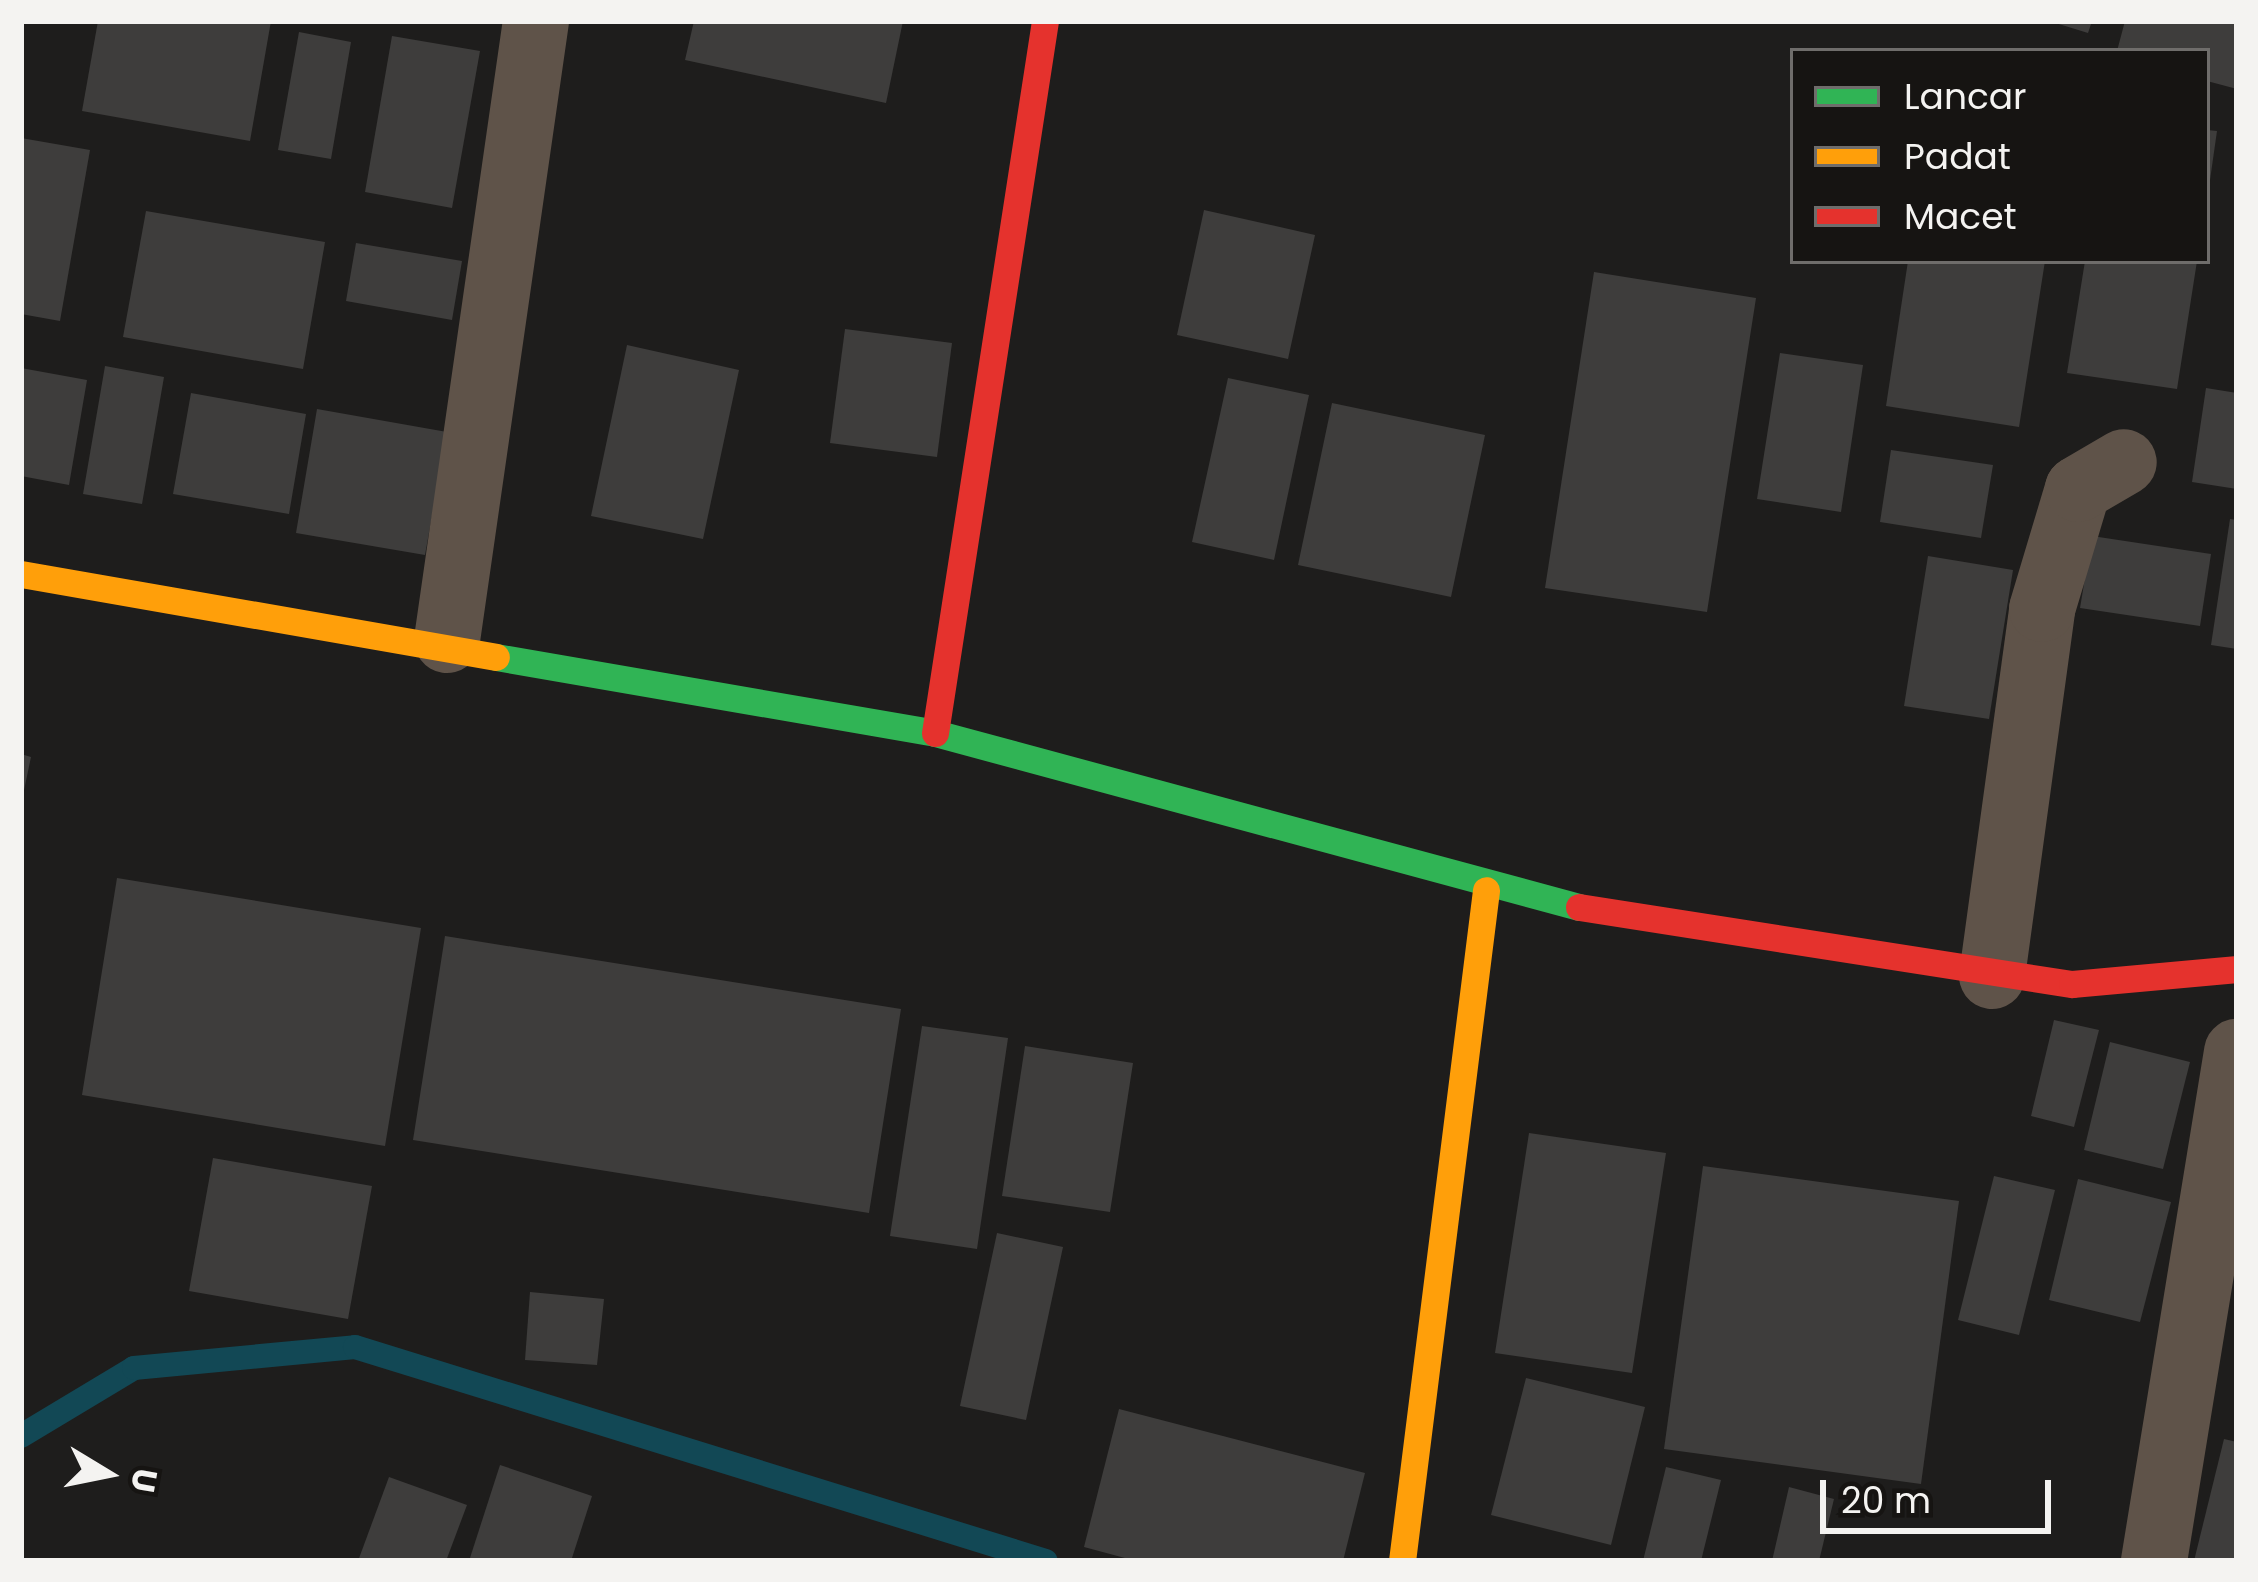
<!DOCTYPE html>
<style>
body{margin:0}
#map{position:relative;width:2258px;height:1582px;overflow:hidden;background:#1e1d1c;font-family:Poppins,sans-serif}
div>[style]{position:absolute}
.stream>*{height:24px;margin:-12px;padding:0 12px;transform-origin:12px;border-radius:12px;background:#124855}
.building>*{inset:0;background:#3e3d3c}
.street>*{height:66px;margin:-33px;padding:0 33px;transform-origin:33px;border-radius:33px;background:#5f5349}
.fast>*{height:27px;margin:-13.5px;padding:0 13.5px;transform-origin:13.5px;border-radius:13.5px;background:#30b455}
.slow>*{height:27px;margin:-13.5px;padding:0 13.5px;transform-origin:13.5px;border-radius:13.5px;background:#ff9f0a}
.jam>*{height:27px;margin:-13.5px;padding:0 13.5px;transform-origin:13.5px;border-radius:13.5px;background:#e5322d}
span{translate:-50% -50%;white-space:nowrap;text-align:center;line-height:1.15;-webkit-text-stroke:9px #161412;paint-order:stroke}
.frame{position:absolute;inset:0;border:24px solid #f4f3f1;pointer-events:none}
.legend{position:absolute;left:1790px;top:48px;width:420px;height:216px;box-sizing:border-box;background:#161412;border:3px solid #6f6d6b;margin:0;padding:15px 21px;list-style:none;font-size:36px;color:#f4f3f1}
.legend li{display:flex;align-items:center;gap:24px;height:60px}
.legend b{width:60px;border:3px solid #6f6d6b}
.north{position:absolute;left:48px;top:1414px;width:120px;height:120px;-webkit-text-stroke:9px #161412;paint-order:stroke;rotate:100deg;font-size:33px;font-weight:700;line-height:48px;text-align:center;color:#f4f3f1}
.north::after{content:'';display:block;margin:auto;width:42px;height:54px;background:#f4f3f1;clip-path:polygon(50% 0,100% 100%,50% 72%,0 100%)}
.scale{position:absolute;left:1820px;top:1480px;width:231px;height:54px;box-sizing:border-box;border:6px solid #f4f3f1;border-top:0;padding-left:15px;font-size:36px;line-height:42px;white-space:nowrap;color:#f4f3f1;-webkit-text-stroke:9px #161412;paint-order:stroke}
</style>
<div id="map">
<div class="stream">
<i style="left:21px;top:1436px;width:132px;rotate:-31deg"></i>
<i style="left:134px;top:1368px;width:222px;rotate:-5.4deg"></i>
<i style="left:355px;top:1347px;width:723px;rotate:17.21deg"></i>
</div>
<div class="building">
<i style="clip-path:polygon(98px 21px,271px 21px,250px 141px,82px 111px)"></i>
<i style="clip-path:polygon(694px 21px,903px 21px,886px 103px,685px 60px)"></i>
<i style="clip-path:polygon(2049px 21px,2092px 21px,2088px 33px)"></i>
<i style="clip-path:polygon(2125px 21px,2237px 21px,2237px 89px,2207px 81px,2207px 51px,2117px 51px)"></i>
<i style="clip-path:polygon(299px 32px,351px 42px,331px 159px,278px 150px)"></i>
<i style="clip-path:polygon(392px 36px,480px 51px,452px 208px,365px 192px)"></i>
<i style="clip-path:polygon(2207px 130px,2217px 131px,2210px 180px,2207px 180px)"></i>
<i style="clip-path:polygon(21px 138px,90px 150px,60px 321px,21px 314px)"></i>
<i style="clip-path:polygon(1204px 210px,1315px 235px,1288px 359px,1177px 335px)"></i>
<i style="clip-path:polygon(146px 211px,325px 242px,303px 369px,123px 337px)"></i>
<i style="clip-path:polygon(356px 243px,462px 261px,452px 320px,346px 301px)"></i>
<i style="clip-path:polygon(1908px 261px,2045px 261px,2019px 427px,1886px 406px)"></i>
<i style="clip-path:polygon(2085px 261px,2197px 261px,2177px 389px,2067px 373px)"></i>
<i style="clip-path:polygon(1594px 272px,1756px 298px,1707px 612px,1545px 588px)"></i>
<i style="clip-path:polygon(845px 329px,952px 343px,937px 457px,830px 443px)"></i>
<i style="clip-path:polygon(627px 345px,739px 370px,703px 539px,591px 516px)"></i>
<i style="clip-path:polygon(1780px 353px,1863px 365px,1841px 512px,1757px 499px)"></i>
<i style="clip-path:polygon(105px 366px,164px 377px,142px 504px,83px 494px)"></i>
<i style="clip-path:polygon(21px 368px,87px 380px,69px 485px,21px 476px)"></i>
<i style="clip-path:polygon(1228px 378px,1309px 395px,1274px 560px,1192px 542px)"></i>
<i style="clip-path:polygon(2206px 388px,2237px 393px,2237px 489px,2192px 482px)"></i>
<i style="clip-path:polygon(191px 393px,306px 414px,289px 514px,173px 494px)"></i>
<i style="clip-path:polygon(1332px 403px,1485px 435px,1451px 597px,1298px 565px)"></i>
<i style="clip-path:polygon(317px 409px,447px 432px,425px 555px,296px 533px)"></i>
<i style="clip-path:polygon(1891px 450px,1993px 465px,1981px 538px,1880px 522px)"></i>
<i style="clip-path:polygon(2230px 519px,2237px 520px,2237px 649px,2211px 645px)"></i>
<i style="clip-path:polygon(2092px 536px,2211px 554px,2200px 626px,2080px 608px)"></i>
<i style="clip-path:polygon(1928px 556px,2013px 570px,1989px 719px,1904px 706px)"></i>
<i style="clip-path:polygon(21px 754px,31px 757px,23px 795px,21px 795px)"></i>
<i style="clip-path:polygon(117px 878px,421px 928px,385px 1146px,82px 1095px)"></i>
<i style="clip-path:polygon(445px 936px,901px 1009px,869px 1213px,413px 1140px)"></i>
<i style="clip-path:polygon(2054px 1020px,2099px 1030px,2074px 1127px,2031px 1116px)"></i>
<i style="clip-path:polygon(922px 1026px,1008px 1038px,977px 1249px,890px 1236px)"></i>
<i style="clip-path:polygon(2110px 1042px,2190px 1062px,2163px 1169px,2084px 1150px)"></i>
<i style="clip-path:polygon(1025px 1046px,1133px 1063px,1110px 1212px,1002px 1196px)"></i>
<i style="clip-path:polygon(1529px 1133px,1666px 1153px,1632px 1373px,1495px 1353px)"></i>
<i style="clip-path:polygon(213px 1158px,372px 1186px,348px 1319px,189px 1291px)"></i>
<i style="clip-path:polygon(1703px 1166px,1959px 1201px,1921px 1484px,1664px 1449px)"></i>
<i style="clip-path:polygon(1994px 1176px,2055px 1190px,2019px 1335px,1958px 1320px)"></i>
<i style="clip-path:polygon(2078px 1179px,2171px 1202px,2140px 1322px,2049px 1300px)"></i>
<i style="clip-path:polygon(997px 1233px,1063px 1247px,1026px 1420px,960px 1406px)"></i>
<i style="clip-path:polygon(530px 1292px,604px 1299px,597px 1365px,525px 1360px)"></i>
<i style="clip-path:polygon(1526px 1378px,1645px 1407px,1611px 1545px,1491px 1515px)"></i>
<i style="clip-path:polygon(1119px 1409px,1365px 1473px,1343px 1561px,1136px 1561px,1084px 1547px)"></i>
<i style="clip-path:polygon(2224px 1439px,2237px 1442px,2237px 1561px,2194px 1561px)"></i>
<i style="clip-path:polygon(500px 1465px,592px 1496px,571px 1561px,469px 1561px)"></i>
<i style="clip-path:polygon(1666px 1467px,1721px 1480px,1701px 1561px,1643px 1561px)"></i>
<i style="clip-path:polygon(389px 1477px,467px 1505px,446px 1561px,358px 1561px)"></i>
<i style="clip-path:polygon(1789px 1487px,1834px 1499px,1819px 1561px,1772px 1561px)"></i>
</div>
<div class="street">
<i style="left:447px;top:640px;width:625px;rotate:-81.82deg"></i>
<i style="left:1992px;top:976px;width:370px;rotate:-82.2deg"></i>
<i style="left:2042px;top:609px;width:125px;rotate:-73.3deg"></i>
<i style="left:2078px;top:489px;width:53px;rotate:-30.4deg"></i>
<i style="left:2154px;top:1561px;width:516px;rotate:-80.74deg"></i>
</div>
<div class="fast">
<i style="left:496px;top:657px;width:446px;rotate:9.8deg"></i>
<i style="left:935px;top:733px;width:667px;rotate:15.12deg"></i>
</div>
<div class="slow">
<i style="left:21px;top:574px;width:482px;rotate:9.9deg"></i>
<i style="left:1402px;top:1561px;width:676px;rotate:-82.86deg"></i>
</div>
<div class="jam">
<i style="left:935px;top:733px;width:720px;rotate:-81.22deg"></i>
<i style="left:1579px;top:907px;width:499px;rotate:8.9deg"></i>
<i style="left:2072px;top:984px;width:166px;rotate:-5.2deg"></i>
</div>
<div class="frame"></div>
<ul class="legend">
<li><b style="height:15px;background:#30b455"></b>Lancar</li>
<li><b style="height:15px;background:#ff9f0a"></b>Padat</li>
<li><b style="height:15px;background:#e5322d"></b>Macet</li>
</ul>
<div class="north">U</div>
<div class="scale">20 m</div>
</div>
